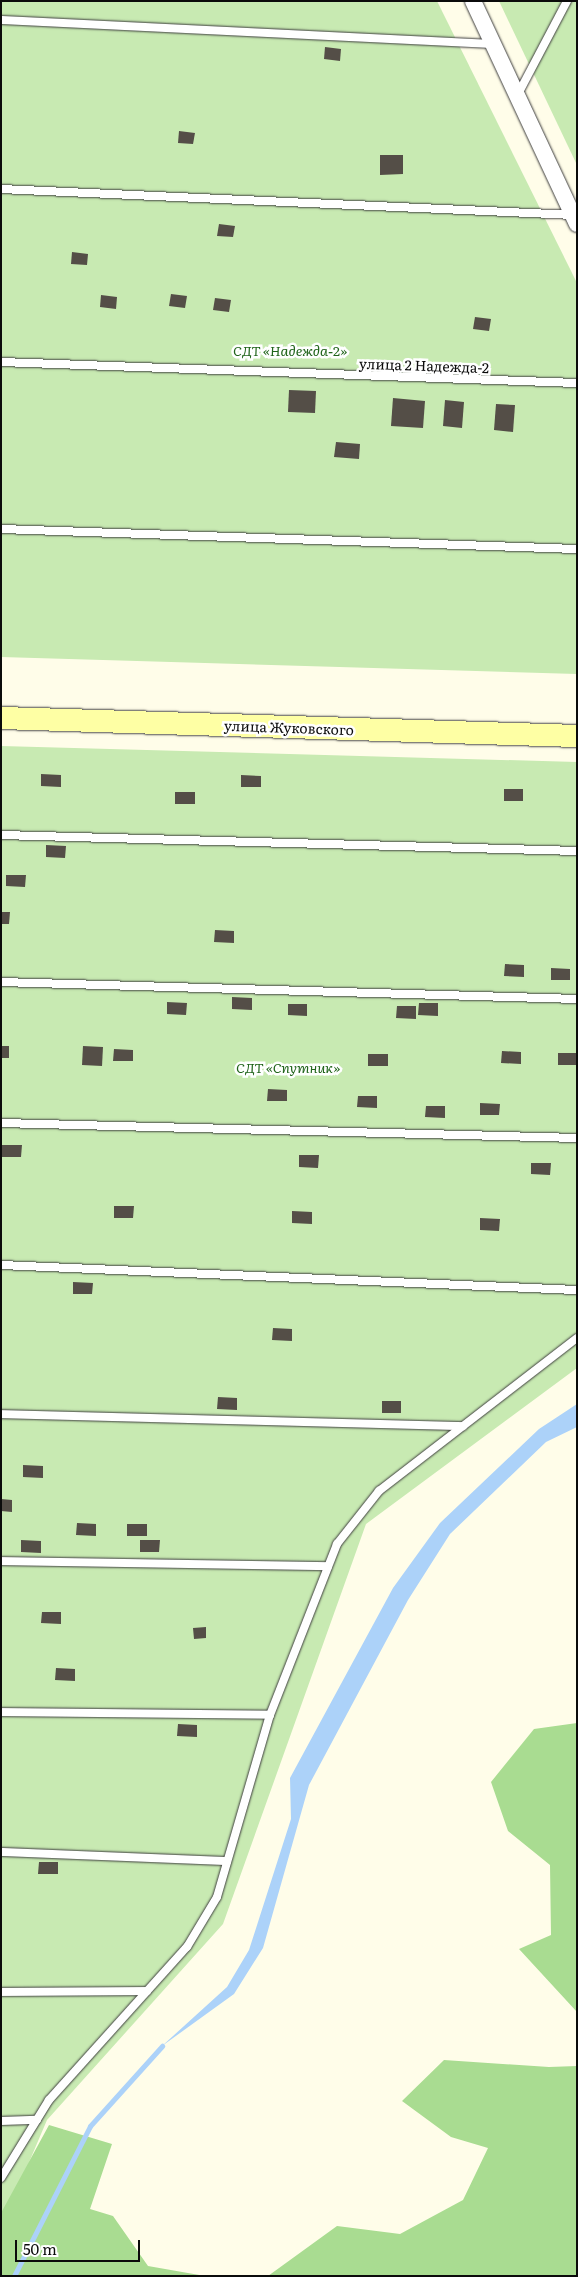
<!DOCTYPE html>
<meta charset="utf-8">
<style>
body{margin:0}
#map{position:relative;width:578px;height:2277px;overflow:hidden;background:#fffde9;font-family:Literata,serif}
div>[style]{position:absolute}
.green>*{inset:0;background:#c8eab2}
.forest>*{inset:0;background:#a9dc91}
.water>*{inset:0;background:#acd2f9}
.stream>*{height:5px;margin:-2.5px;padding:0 2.5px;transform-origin:2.5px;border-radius:2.5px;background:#acd2f9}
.building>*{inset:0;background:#544e47}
.roads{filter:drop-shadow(0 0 1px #3e3e3e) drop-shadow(0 0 1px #3e3e3e)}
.lane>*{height:8px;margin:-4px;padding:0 4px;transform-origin:4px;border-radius:4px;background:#fff}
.street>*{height:16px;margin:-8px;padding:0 8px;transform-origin:8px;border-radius:8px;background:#fff}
.secondary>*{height:22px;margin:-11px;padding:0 11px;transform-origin:11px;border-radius:11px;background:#feffa4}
span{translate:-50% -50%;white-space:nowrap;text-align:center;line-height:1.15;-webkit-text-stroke:5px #fff;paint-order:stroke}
.park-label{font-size:14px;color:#20641a;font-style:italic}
.street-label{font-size:14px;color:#0b0b0b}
.frame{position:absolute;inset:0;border:2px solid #0b0b0b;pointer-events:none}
.scale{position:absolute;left:15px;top:2240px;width:125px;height:22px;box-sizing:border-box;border:2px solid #0b0b0b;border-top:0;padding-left:6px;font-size:15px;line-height:18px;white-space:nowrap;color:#0b0b0b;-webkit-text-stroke:4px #fff;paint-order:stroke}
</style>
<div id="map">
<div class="green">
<i style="clip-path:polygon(1px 1px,437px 1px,577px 283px,577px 674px,1px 657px)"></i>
<i style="clip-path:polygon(499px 1px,577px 1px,577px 165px)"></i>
<i style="clip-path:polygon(1px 746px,577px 762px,577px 1368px,366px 1524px,223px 1924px,47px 2120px,1px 2228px)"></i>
</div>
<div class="forest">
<i style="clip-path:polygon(577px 1723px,577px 2012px,519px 1949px,551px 1935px,550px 1865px,508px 1831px,491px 1782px,534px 1729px)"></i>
<i style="clip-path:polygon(444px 2060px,549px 2067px,577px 2066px,577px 2276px,268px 2276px,337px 2226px,400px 2234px,463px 2200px,488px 2148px,451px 2137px,402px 2101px)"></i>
<i style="clip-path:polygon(49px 2125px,112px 2144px,90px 2209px,113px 2216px,148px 2266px,205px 2276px,1px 2276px,1px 2213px)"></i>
</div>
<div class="water">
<i style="clip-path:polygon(577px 1404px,577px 1427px,546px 1442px,450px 1534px,408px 1600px,309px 1785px,263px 1948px,234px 1994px,162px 2046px,227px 1987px,249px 1950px,291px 1819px,290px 1778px,393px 1588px,440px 1523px,539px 1429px)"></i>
</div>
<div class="stream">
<i style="left:14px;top:2276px;width:168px;rotate:-63.1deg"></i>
<i style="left:90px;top:2126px;width:108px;rotate:-48deg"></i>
</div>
<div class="building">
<i style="clip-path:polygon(325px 47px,341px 49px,340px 61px,324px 59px)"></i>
<i style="clip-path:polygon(179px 131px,195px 133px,193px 144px,178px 143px)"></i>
<i style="clip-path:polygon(380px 155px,403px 155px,403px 174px,380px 175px)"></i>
<i style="clip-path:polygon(219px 224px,235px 226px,233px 237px,217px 236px)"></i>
<i style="clip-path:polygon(72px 252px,88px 254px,87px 265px,71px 264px)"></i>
<i style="clip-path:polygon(171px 294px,187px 296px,185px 308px,169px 306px)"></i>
<i style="clip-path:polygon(101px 295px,117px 297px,116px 309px,100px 307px)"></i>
<i style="clip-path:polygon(215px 298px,231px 300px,229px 312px,213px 310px)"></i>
<i style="clip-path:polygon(475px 317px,491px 319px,489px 331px,473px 329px)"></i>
<i style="clip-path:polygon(289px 390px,316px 391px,315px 413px,288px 412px)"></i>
<i style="clip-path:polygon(393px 398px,425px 401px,423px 428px,391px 426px)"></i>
<i style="clip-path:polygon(445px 400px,464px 402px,462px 428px,443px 426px)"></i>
<i style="clip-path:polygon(496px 404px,515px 405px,513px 432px,494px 430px)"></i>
<i style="clip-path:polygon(336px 442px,360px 444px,359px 459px,334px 457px)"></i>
<i style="clip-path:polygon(41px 774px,61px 775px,61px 787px,41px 786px)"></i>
<i style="clip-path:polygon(241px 775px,261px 776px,261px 787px,241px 787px)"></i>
<i style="clip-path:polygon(504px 789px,523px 789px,523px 801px,504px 801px)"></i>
<i style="clip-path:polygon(175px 792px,195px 792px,195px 804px,175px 804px)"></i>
<i style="clip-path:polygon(46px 845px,66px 846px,65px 858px,46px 857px)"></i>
<i style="clip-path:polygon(6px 875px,26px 875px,25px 887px,6px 886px)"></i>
<i style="clip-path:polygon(1px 912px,10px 912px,9px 924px,1px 924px)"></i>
<i style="clip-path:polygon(215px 930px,234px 931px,234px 943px,214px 942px)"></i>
<i style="clip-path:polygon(505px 964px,524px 965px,524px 977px,504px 976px)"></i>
<i style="clip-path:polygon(551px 968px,570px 969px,570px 980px,551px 980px)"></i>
<i style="clip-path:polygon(232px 997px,252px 998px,252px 1010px,232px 1009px)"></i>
<i style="clip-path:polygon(167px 1002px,187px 1003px,186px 1015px,167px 1014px)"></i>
<i style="clip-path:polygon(419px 1003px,438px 1003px,438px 1016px,418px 1015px)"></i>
<i style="clip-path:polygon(288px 1004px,307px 1004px,307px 1016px,288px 1015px)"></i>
<i style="clip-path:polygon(397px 1006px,416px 1006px,416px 1019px,396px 1018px)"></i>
<i style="clip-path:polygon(1px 1046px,9px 1046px,9px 1058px,1px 1058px)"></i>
<i style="clip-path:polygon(83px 1046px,103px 1047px,102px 1066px,82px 1065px)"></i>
<i style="clip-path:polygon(114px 1049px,133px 1050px,133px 1061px,113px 1061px)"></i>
<i style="clip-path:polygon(502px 1051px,521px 1052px,521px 1064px,501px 1063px)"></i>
<i style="clip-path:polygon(558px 1053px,577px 1053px,577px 1065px,558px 1065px)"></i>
<i style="clip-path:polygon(368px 1054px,388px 1054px,388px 1066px,368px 1066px)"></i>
<i style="clip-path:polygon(268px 1089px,287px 1090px,287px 1101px,267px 1101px)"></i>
<i style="clip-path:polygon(358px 1096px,377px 1096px,377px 1108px,357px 1107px)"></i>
<i style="clip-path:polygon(480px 1103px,500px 1104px,499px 1115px,480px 1115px)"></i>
<i style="clip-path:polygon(426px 1106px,445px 1106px,445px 1118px,425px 1117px)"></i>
<i style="clip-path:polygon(2px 1145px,22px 1145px,21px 1157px,2px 1157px)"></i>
<i style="clip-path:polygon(299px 1155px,319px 1155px,318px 1168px,299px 1167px)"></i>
<i style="clip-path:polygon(531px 1163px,551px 1163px,550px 1175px,531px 1174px)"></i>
<i style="clip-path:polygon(114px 1206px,134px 1206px,133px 1218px,114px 1218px)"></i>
<i style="clip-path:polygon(292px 1211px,312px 1212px,312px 1224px,292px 1223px)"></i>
<i style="clip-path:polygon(480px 1218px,500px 1219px,499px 1231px,480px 1230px)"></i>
<i style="clip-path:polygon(73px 1282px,93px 1283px,92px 1294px,73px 1294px)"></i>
<i style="clip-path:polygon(273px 1328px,292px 1329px,292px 1341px,272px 1340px)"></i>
<i style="clip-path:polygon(218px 1397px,237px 1398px,237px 1410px,217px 1409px)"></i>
<i style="clip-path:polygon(382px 1401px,401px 1401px,401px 1413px,382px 1413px)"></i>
<i style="clip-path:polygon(23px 1465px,43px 1466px,43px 1478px,23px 1477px)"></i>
<i style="clip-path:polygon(1px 1499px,12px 1500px,12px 1512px,1px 1511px)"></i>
<i style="clip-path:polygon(77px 1523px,96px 1524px,96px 1536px,76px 1535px)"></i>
<i style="clip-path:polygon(127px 1524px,147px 1524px,147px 1536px,127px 1536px)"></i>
<i style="clip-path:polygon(21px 1540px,41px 1541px,41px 1553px,21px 1552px)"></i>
<i style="clip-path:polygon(140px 1540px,160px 1540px,159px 1552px,140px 1552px)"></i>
<i style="clip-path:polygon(42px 1612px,61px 1612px,61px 1624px,41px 1623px)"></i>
<i style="clip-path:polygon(206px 1627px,206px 1638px,194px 1639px,193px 1628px)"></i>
<i style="clip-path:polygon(56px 1668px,75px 1669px,75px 1681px,55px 1680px)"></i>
<i style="clip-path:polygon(178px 1724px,197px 1725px,197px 1737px,177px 1736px)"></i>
<i style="clip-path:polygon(39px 1862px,58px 1862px,58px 1874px,38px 1874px)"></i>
</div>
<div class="roads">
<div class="lane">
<i style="left:1px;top:20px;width:493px;rotate:2.8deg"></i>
<i style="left:518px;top:94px;width:105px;rotate:-62.2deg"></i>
<i style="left:1px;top:189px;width:573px;rotate:2.6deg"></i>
<i style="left:1px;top:362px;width:576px;rotate:2.09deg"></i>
<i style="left:1px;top:529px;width:576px;rotate:1.99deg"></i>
<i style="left:1px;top:835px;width:576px;rotate:1.59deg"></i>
<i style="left:1px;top:982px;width:576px;rotate:1.69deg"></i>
<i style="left:1px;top:1123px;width:576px;rotate:1.49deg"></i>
<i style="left:1px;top:1265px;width:577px;rotate:2.49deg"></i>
<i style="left:1px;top:1414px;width:462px;rotate:1.5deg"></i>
<i style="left:1px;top:1561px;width:327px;rotate:0.9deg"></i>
<i style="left:1px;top:1712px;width:269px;rotate:0.6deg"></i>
<i style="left:1px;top:1852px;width:226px;rotate:2.3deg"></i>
<i style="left:1px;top:1992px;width:146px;rotate:-0.4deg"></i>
<i style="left:1px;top:2121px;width:36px;rotate:-2deg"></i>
<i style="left:1px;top:2178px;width:92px;rotate:-58.4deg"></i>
<i style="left:49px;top:2100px;width:206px;rotate:-48deg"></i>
<i style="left:187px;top:1947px;width:58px;rotate:-59deg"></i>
<i style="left:217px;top:1897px;width:190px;rotate:-73.8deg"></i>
<i style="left:270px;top:1715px;width:184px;rotate:-68.6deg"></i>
<i style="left:337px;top:1544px;width:68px;rotate:-51.6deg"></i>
<i style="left:379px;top:1491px;width:250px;rotate:-37.7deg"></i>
</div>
<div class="street">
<i style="left:473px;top:1px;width:246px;rotate:65deg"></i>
</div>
<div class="secondary">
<i style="left:1px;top:718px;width:576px;rotate:1.79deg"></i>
</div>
</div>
<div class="park-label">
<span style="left:290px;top:350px">СДТ «Надежда-2»</span>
<span style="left:288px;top:1067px">СДТ «Спутник»</span>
</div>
<div class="street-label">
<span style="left:424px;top:365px;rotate:2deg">улица 2 Надежда-2</span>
<span style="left:289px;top:727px;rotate:2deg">улица Жуковского</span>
</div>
<div class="frame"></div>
<div class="scale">50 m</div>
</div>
